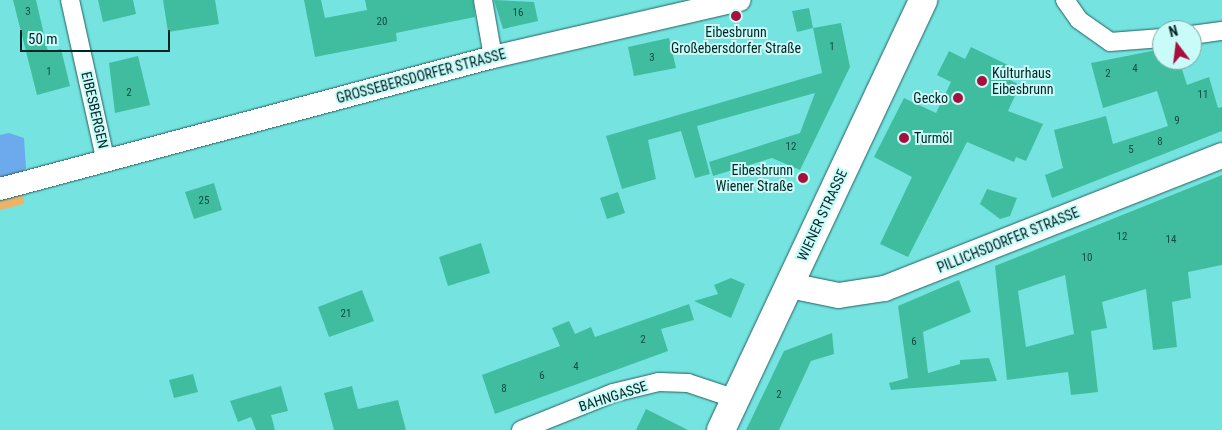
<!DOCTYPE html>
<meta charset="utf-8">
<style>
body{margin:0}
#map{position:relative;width:1222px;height:430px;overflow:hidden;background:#75e4e1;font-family:"Roboto Condensed",sans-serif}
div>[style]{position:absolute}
.green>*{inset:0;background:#edb468}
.water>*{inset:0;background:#6da9ed}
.building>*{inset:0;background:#40bd9e}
.roads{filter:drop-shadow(0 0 1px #24605f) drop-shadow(0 0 1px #24605f)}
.minor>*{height:18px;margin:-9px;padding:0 9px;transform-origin:9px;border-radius:9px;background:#fff}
.tertiary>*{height:22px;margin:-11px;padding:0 11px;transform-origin:11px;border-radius:11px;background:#fff}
.secondary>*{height:25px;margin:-12.5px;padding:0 12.5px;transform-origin:12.5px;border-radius:12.5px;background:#fff}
.primary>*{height:28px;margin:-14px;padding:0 14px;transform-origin:14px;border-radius:14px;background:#fff}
.dots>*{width:14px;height:14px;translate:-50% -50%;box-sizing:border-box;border:2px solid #c9fbf9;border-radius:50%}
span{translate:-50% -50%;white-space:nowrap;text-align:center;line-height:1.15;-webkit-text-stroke:4px #c9fbf9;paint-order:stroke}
.number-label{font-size:11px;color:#104b43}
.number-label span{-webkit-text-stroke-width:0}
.poi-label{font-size:14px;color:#002525}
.left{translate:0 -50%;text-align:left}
.right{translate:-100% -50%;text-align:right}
.street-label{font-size:14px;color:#002525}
.north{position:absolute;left:1152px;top:20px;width:50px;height:50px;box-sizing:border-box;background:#c9fbf9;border:1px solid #79a5a4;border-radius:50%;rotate:345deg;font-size:14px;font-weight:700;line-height:20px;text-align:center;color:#002525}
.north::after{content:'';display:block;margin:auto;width:18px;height:22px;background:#a70f3d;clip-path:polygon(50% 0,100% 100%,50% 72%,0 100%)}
.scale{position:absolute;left:20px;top:30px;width:150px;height:22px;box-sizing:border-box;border:2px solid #002525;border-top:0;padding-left:6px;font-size:15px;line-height:18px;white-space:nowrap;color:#002525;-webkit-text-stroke:4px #c9fbf9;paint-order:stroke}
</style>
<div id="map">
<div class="green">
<i style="clip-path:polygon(23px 195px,24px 204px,0 210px,0 201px)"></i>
</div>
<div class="water">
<i style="clip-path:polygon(9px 133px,24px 138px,26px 168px,21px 173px,0 178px,0 135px)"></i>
</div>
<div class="building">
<i style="clip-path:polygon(13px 0,36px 0,48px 52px,61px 49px,70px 86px,37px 95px)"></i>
<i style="clip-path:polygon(98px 0,133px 0,136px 14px,103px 22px)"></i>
<i style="clip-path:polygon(163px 0,215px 0,219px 24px,168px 32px)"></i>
<i style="clip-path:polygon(304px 0,321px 0,325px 18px,367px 10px,365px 0,473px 0,475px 17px,396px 33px,397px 41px,315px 57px)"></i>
<i style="clip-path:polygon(494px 0,534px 2px,538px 21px,503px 29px)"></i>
<i style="clip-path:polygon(809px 8px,813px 28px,797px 32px,792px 11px)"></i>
<i style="clip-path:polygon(841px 23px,850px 67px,800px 170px,772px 158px,713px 176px,709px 162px,800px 133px,815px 93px,697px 126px,710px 174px,695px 178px,681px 131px,648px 140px,656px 179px,622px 189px,606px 136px,822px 73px,813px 28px)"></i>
<i style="clip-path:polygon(669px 38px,676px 68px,634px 76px,628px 47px)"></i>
<i style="clip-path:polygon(971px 47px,1012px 67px,1006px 78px,1020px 85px,1008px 111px,1043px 124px,1026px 161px,1016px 157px,1014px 162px,967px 142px,908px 257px,880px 244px,912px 177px,874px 157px,904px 98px,936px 113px,951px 82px,937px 75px,949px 51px,965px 59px)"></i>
<i style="clip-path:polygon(1162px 49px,1162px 60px,1179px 60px,1187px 85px,1209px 77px,1218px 108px,1222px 107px,1222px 131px,1052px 198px,1045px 175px,1063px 168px,1054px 130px,1106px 116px,1113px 144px,1168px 126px,1157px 91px,1103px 108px,1091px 63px)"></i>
<i style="clip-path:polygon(138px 56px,150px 105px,115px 113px,109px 63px)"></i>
<i style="clip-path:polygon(evenodd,1222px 175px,1222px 265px,1188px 272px,1191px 298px,1172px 302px,1177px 347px,1153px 350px,1146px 289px,1102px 302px,1107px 328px,1091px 331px,1098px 392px,1071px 395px,1068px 372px,1007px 380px,995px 266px,1222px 175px,1065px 275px,1074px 334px,1026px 347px,1018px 291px,1065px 275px)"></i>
<i style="clip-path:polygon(214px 183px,222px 210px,194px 219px,185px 192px)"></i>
<i style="clip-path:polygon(987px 189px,1017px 198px,1010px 216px,1000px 219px,980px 204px)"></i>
<i style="clip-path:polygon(618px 192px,625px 213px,607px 219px,600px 198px)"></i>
<i style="clip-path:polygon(481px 243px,490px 273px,448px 286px,439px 257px)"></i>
<i style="clip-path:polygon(731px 278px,745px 284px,731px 318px,694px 301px,718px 294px,714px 285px)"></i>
<i style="clip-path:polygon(959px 280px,971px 312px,923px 332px,928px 373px,960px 364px,960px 360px,989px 358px,997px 381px,891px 390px,889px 383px,908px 378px,898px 306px)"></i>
<i style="clip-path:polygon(362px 290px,374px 321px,329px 337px,318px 307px)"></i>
<i style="clip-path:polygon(689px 304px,694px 320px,661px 329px,668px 351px,495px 414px,482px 375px,560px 346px,552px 328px,569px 321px,575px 334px,591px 327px,595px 337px)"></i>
<i style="clip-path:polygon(832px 333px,834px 354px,811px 361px,779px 430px,746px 430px,784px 351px)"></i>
<i style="clip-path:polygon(193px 374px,198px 392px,174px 398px,169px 380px)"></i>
<i style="clip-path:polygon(281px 386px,288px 411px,271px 415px,275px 430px,256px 430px,251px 417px,238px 422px,230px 401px)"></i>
<i style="clip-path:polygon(352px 386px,358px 409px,398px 400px,406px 430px,334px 430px,324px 393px)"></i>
<i style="clip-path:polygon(646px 409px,688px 430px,636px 430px)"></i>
</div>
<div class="roads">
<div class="minor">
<i style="left:70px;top:0;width:166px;rotate:77.5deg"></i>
<i style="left:483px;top:0;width:58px;rotate:80deg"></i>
<i style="left:1065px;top:0;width:24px;rotate:55deg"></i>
<i style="left:1079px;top:20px;width:38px;rotate:35deg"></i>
<i style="left:1110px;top:42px;width:52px;rotate:-4.4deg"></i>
<i style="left:1192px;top:35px;width:30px;rotate:-8deg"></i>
<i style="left:521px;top:430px;width:99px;rotate:-21.9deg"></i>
<i style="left:613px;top:393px;width:47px;rotate:-13.4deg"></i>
<i style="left:659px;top:382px;width:29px;rotate:2deg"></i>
<i style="left:688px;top:383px;width:51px;rotate:18.4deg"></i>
</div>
<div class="tertiary">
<i style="left:0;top:189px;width:510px;rotate:-14.99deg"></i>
<i style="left:493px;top:57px;width:253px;rotate:-13deg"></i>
</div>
<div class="secondary">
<i style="left:789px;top:285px;width:50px;rotate:11.5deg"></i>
<i style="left:838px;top:295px;width:47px;rotate:-8.7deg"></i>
<i style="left:884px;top:288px;width:363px;rotate:-21.5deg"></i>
</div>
<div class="primary">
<i style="left:721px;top:430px;width:475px;rotate:-64.8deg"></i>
</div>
</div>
<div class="dots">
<i style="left:736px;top:16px;background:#a70f3d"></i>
<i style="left:982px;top:81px;background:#a70f3d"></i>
<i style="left:958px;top:98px;background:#a70f3d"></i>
<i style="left:904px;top:138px;background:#a70f3d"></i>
<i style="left:803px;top:178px;background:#a70f3d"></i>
</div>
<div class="number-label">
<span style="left:28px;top:12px">3</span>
<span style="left:518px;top:13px">16</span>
<span style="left:382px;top:22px">20</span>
<span style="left:832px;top:47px">1</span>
<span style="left:652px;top:58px">3</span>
<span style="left:1135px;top:69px">4</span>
<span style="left:49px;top:72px">1</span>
<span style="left:1108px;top:74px">2</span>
<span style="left:129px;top:93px">2</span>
<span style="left:1203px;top:95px">11</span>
<span style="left:1177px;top:121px">9</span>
<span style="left:1160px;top:142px">8</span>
<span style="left:791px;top:147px">12</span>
<span style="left:1131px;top:150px">5</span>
<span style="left:204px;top:201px">25</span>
<span style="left:1122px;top:237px">12</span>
<span style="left:1171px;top:240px">14</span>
<span style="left:1087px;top:258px">10</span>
<span style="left:346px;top:314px">21</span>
<span style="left:643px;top:340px">2</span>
<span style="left:914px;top:342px">6</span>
<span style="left:576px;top:367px">4</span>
<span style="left:542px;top:376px">6</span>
<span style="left:504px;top:389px">8</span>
<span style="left:779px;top:395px">2</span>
</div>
<div class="poi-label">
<span style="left:736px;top:40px">Eibesbrunn<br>Großebersdorfer Straße</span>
<span class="left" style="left:992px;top:81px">Kulturhaus<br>Eibesbrunn</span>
<span class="right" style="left:948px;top:98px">Gecko</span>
<span class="left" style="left:914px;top:138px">Turmöl</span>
<span class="right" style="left:793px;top:178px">Eibesbrunn<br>Wiener Straße</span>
</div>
<div class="street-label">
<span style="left:421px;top:76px;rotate:-15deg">GROSSEBERSDORFER STRASSE</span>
<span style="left:95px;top:110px;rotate:77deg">EIBESBERGEN</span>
<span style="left:822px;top:215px;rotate:-65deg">WIENER STRASSE</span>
<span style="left:1008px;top:240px;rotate:-22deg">PILLICHSDORFER STRASSE</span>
<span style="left:613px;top:396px;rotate:-18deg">BAHNGASSE</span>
</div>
<div class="north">N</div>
<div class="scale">50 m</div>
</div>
